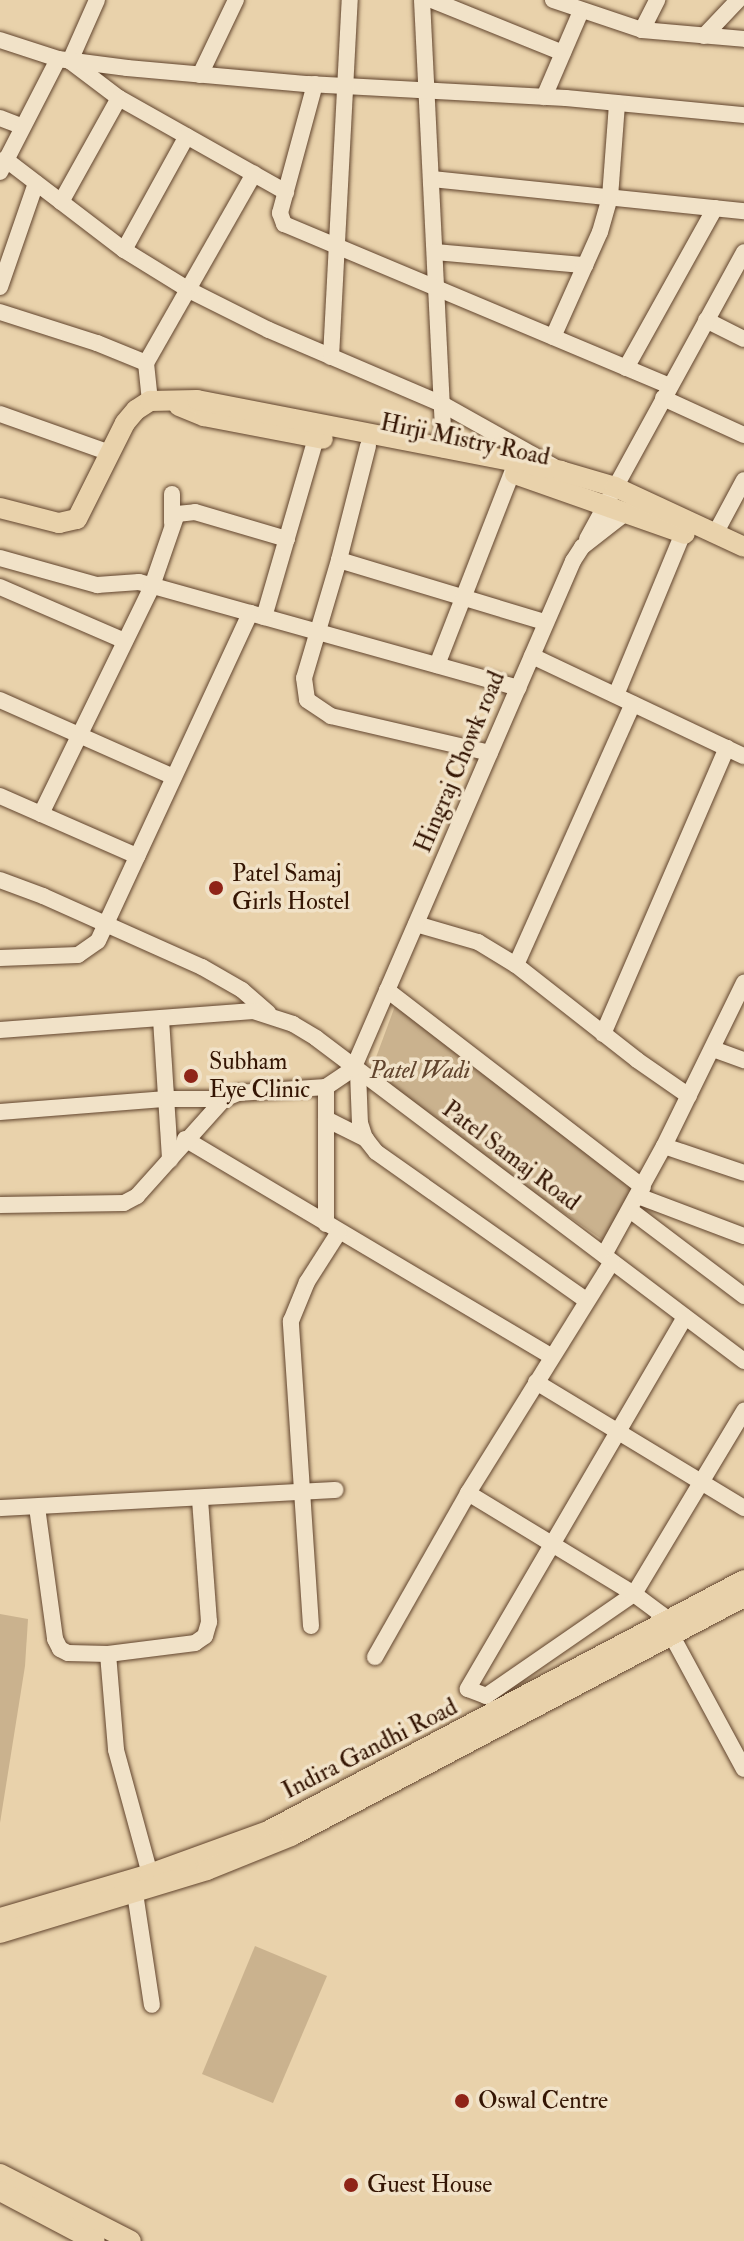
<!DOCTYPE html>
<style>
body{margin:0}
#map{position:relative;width:744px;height:2241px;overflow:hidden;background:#e9d2ab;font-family:"IM FELL Double Pica",serif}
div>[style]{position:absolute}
.green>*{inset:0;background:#cab28e}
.roads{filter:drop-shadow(0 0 2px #61442d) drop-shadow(0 0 2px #61442d)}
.minor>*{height:16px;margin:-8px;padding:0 8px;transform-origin:8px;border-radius:8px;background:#f1e2c8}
.major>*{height:20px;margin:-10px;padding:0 10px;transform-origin:10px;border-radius:10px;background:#e9d2ab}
.dots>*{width:22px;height:22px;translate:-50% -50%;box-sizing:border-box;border:4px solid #f1e2c8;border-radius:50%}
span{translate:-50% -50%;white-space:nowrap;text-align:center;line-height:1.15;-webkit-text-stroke:7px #f1e2c8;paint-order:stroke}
.street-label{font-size:24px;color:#341503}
.poi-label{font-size:24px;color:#341503}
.left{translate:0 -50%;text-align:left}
.park-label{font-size:24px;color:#61442d;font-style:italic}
</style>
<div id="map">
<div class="green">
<i style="clip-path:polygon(395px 1006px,636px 1185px,603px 1240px,368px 1079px)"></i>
<i style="clip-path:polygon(0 1614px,28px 1619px,25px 1666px,0 1823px)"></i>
<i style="clip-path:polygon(255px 1946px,327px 1976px,273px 2103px,202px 2074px)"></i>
</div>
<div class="roads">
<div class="minor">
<i style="left:97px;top:0;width:67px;rotate:113.9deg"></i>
<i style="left:70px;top:61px;width:61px;rotate:37.1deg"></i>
<i style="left:119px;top:98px;width:192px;rotate:29.4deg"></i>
<i style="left:422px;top:0;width:450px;rotate:87.2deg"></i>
<i style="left:432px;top:0;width:141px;rotate:22deg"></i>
<i style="left:553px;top:0;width:94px;rotate:18.6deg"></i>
<i style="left:642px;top:30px;width:102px;rotate:5deg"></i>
<i style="left:642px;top:30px;width:34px;rotate:-63deg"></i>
<i style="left:704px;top:36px;width:50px;rotate:-46.6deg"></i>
<i style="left:0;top:40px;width:61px;rotate:18.1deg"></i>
<i style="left:58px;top:59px;width:70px;rotate:7.4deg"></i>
<i style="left:127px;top:68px;width:182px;rotate:5.1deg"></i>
<i style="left:308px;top:84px;width:258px;rotate:3.1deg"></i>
<i style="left:566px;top:98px;width:179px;rotate:5.5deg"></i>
<i style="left:200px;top:75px;width:83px;rotate:-64.4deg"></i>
<i style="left:315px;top:84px;width:134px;rotate:105.2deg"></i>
<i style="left:280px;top:213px;width:12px;rotate:70deg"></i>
<i style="left:284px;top:224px;width:418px;rotate:22.8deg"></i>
<i style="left:544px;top:97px;width:94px;rotate:-66.7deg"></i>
<i style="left:0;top:118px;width:22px;rotate:21deg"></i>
<i style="left:5px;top:159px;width:150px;rotate:37.4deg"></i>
<i style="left:124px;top:250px;width:76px;rotate:31.6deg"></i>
<i style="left:189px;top:290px;width:89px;rotate:26.6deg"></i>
<i style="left:269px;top:330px;width:188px;rotate:23.2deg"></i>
<i style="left:442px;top:404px;width:127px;rotate:29.2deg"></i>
<i style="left:0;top:172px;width:127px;rotate:-62.8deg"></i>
<i style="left:432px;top:179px;width:314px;rotate:5.9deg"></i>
<i style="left:61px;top:202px;width:119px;rotate:-60.9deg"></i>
<i style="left:124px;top:250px;width:130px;rotate:-61.1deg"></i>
<i style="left:435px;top:252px;width:151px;rotate:5deg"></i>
<i style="left:0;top:287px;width:110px;rotate:-70.9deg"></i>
<i style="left:0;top:312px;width:102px;rotate:17.7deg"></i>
<i style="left:97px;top:343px;width:53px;rotate:22.2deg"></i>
<i style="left:146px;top:363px;width:38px;rotate:84deg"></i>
<i style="left:706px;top:320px;width:42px;rotate:26.6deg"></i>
<i style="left:553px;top:337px;width:115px;rotate:-65.9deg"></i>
<i style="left:600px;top:232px;width:36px;rotate:-74deg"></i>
<i style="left:610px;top:197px;width:94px;rotate:-85.7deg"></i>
<i style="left:331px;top:357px;width:358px;rotate:-87deg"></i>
<i style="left:146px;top:363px;width:218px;rotate:-60.3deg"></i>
<i style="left:626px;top:368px;width:183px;rotate:-60.9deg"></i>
<i style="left:663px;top:398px;width:89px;rotate:24.6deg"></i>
<i style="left:0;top:414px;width:117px;rotate:19.5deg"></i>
<i style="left:368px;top:446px;width:118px;rotate:104.3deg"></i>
<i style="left:339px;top:560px;width:123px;rotate:106.5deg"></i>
<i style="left:304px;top:678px;width:22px;rotate:82deg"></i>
<i style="left:307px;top:700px;width:29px;rotate:34deg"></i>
<i style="left:331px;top:716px;width:163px;rotate:13.1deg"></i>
<i style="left:172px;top:523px;width:29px;rotate:-90deg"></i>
<i style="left:715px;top:534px;width:61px;rotate:-61.8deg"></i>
<i style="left:587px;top:539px;width:327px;rotate:-61.3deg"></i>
<i style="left:0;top:558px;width:101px;rotate:15.6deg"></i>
<i style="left:97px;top:585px;width:42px;rotate:-4.1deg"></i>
<i style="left:139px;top:582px;width:394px;rotate:15.6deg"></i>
<i style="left:339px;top:560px;width:215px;rotate:16.8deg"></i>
<i style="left:0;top:587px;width:136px;rotate:23.4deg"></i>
<i style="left:264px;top:617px;width:186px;rotate:-73.8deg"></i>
<i style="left:532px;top:656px;width:234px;rotate:25.3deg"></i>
<i style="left:437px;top:665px;width:206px;rotate:-68.7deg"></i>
<i style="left:616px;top:695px;width:175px;rotate:-67.5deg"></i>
<i style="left:0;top:700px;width:190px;rotate:23.9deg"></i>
<i style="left:0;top:796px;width:150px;rotate:23.7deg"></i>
<i style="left:41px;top:814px;width:254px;rotate:-64deg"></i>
<i style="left:152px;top:586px;width:76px;rotate:-70.9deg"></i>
<i style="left:177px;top:514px;width:18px;rotate:-6deg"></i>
<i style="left:195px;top:512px;width:96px;rotate:16.4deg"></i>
<i style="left:0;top:880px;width:46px;rotate:20.4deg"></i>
<i style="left:43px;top:896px;width:174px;rotate:24.1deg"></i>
<i style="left:202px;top:967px;width:46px;rotate:29.9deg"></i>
<i style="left:242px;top:990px;width:35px;rotate:41deg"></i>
<i style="left:416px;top:924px;width:65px;rotate:16.2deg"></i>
<i style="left:478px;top:942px;width:44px;rotate:31.2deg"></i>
<i style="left:516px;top:965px;width:154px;rotate:38.1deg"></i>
<i style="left:637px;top:1060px;width:63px;rotate:34.7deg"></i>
<i style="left:0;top:958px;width:78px;rotate:-2.2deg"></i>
<i style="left:78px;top:955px;width:24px;rotate:-35deg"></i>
<i style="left:98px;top:941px;width:362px;rotate:-65.1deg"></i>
<i style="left:516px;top:965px;width:286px;rotate:-65.9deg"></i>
<i style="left:387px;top:990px;width:323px;rotate:37.6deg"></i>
<i style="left:161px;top:1019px;width:141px;rotate:86.3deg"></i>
<i style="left:0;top:1030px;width:254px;rotate:-4.3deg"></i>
<i style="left:253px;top:1011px;width:42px;rotate:18deg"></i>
<i style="left:293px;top:1024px;width:27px;rotate:31deg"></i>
<i style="left:316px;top:1038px;width:536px;rotate:37.04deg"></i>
<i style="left:603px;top:1034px;width:312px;rotate:-66.6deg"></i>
<i style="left:713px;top:1049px;width:33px;rotate:20deg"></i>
<i style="left:358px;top:1072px;width:51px;rotate:87.8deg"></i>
<i style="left:360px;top:1123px;width:16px;rotate:72deg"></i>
<i style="left:365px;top:1138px;width:18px;rotate:52deg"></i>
<i style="left:376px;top:1152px;width:257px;rotate:35.2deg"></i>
<i style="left:0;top:1112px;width:167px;rotate:-4.5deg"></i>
<i style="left:166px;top:1099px;width:58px"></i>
<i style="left:326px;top:1119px;width:45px;rotate:26.6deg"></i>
<i style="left:185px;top:1139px;width:425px;rotate:30.7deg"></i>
<i style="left:664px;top:1146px;width:84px;rotate:18.6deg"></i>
<i style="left:638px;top:1196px;width:113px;rotate:20.7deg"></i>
<i style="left:0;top:1205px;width:124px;rotate:-0.9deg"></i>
<i style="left:124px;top:1203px;width:15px;rotate:-28deg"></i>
<i style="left:137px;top:1196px;width:130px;rotate:-48.1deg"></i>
<i style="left:224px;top:1099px;width:15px;rotate:-23deg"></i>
<i style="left:238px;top:1093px;width:88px;rotate:-3.9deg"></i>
<i style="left:326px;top:1087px;width:32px;rotate:-34deg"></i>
<i style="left:353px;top:1069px;width:554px;rotate:-66.58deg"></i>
<i style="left:573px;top:561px;width:17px;rotate:-57deg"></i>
<i style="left:582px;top:547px;width:63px;rotate:-38deg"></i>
<i style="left:630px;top:1210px;width:143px;rotate:37deg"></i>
<i style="left:326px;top:1224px;width:137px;rotate:-90deg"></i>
<i style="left:604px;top:1255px;width:124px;rotate:-61.2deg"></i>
<i style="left:664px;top:1146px;width:182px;rotate:-63.9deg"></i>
<i style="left:685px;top:1317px;width:431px;rotate:120.3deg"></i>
<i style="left:468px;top:1689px;width:19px;rotate:21deg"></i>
<i style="left:486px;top:1696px;width:180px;rotate:-34.6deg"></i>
<i style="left:634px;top:1594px;width:214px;rotate:-59deg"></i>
<i style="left:536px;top:1382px;width:243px;rotate:31.2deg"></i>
<i style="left:468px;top:1493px;width:194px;rotate:31.3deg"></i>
<i style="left:634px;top:1594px;width:44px;rotate:36.6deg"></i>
<i style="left:37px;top:1507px;width:133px;rotate:82.2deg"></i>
<i style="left:55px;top:1639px;width:11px;rotate:63deg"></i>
<i style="left:60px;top:1649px;width:9px;rotate:27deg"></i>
<i style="left:68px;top:1653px;width:40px;rotate:1.4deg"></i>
<i style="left:108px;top:1654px;width:88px;rotate:-7.2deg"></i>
<i style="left:195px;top:1643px;width:12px;rotate:-35deg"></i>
<i style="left:205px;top:1636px;width:15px;rotate:-74deg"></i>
<i style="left:209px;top:1622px;width:124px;rotate:-94.2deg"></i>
<i style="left:0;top:1508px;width:336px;rotate:-3.1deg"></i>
<i style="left:311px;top:1626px;width:306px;rotate:-93.8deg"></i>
<i style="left:291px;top:1321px;width:42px;rotate:-67.7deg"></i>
<i style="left:307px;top:1282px;width:59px;rotate:-57.4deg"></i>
<i style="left:672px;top:1636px;width:151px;rotate:61.6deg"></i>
<i style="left:108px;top:1654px;width:96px;rotate:85.2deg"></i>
<i style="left:116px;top:1750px;width:129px;rotate:74.7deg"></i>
<i style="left:375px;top:1657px;width:189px;rotate:-60.4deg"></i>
<i style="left:468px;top:1493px;width:272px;rotate:-58.1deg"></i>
<i style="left:135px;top:1893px;width:113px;rotate:81.4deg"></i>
</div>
<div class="major">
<i style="left:179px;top:406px;width:27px;rotate:22deg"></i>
<i style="left:204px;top:416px;width:121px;rotate:10.9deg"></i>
<i style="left:515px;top:474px;width:180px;rotate:19.4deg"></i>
<i style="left:0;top:508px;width:61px;rotate:14.3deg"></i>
<i style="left:59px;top:523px;width:18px;rotate:-13deg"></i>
<i style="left:77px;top:519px;width:107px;rotate:-63.4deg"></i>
<i style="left:125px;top:423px;width:17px;rotate:-50deg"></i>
<i style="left:136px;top:410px;width:17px;rotate:-33deg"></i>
<i style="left:150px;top:401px;width:47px;rotate:-1.2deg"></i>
<i style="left:197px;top:400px;width:371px;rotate:11deg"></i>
<i style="left:561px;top:471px;width:56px;rotate:16.5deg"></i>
<i style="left:615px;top:487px;width:142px;rotate:24.9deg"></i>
<i style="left:0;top:1918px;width:156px;rotate:-16.3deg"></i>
<i style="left:150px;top:1874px;width:126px;rotate:-20deg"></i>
<i style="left:268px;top:1831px;width:538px;rotate:-27.8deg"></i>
<i style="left:0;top:1933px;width:216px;rotate:-16.9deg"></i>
<i style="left:207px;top:1870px;width:91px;rotate:-22deg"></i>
<i style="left:291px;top:1836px;width:512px;rotate:-27.82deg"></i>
<i style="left:0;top:2174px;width:147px;rotate:27.1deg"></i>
<i style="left:0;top:2191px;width:107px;rotate:27.8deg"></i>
</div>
</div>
<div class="dots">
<i style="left:216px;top:888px;background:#8f2418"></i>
<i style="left:191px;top:1076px;background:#8f2418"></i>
<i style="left:462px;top:2101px;background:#8f2418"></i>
<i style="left:351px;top:2185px;background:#8f2418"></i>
</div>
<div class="street-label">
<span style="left:465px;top:440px;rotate:12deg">Hirji Mistry Road</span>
<span style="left:460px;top:762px;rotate:-67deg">Hingraj Chowk road</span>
<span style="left:511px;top:1156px;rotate:37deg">Patel Samaj Road</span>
<span style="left:370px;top:1749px;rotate:-27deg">Indira Gandhi Road</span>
</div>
<div class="poi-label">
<span class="left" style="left:232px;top:888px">Patel Samaj<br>Girls Hostel</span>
<span class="left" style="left:209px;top:1076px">Subham<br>Eye Clinic</span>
<span class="left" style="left:478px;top:2101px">Oswal Centre</span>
<span class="left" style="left:367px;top:2185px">Guest House</span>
</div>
<div class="park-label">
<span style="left:420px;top:1071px">Patel Wadi</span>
</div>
</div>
